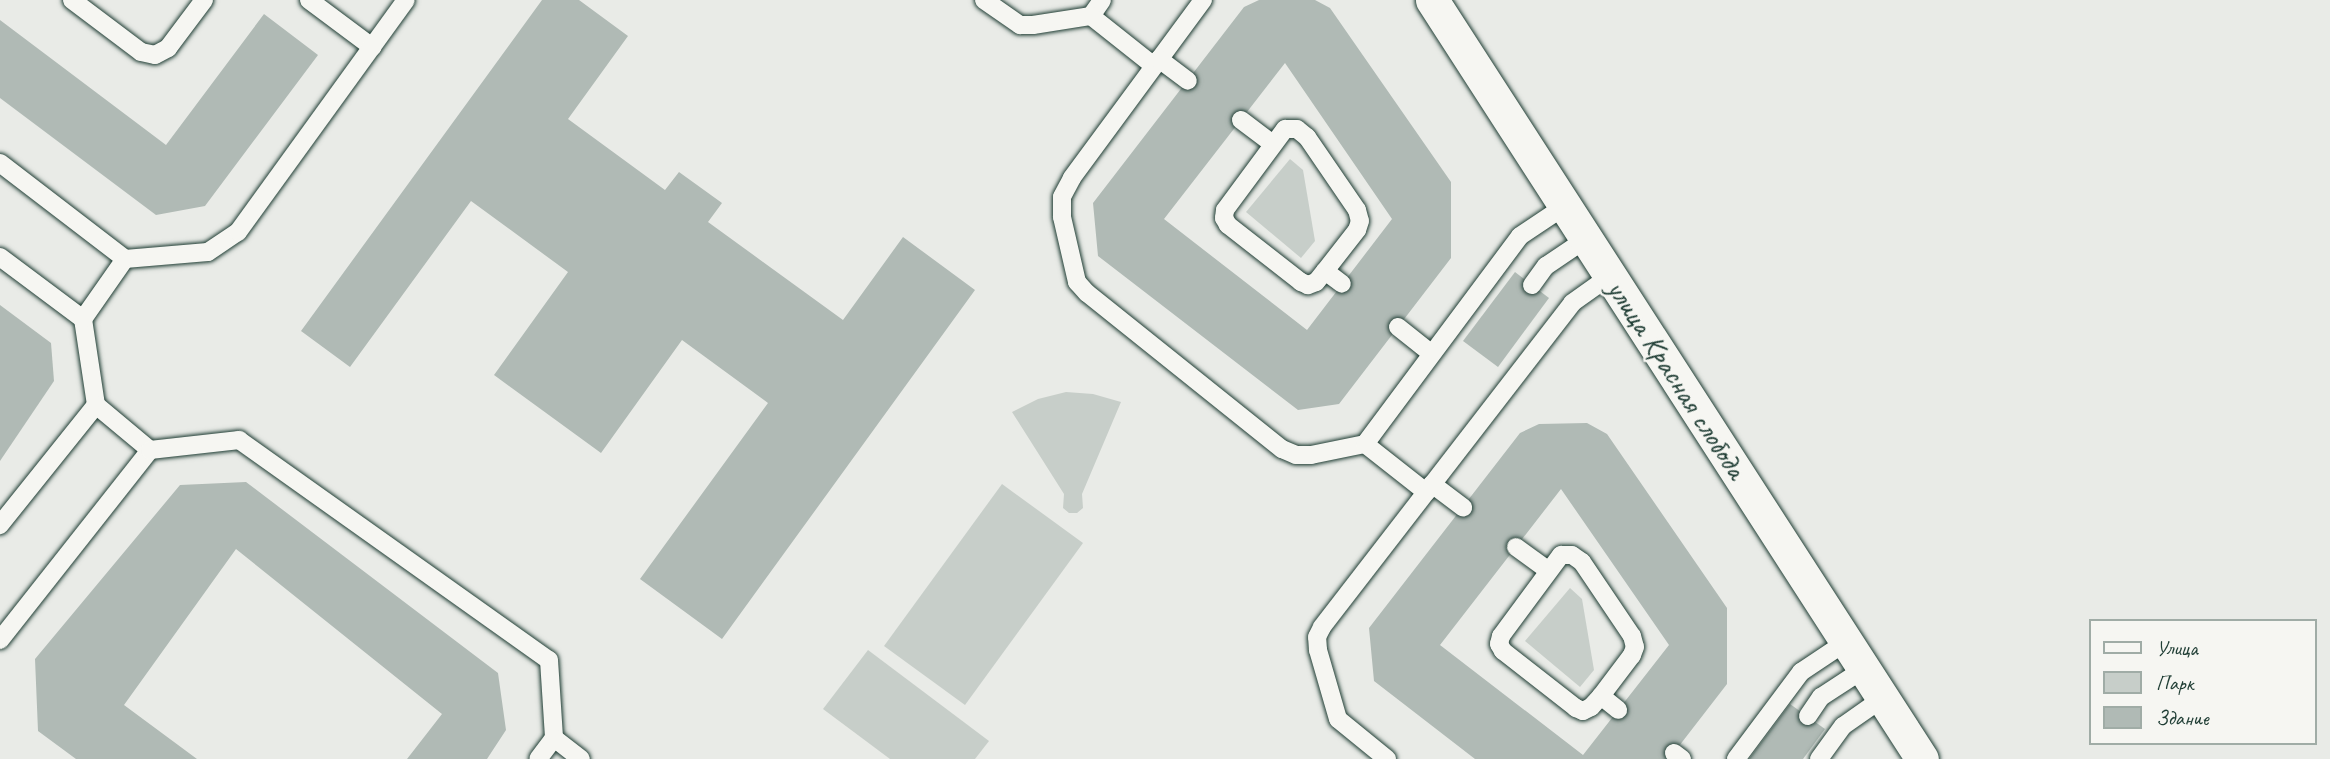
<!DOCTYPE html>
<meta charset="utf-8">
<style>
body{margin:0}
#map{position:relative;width:2330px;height:759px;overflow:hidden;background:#e9ebe7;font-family:Caveat,sans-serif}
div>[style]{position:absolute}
.green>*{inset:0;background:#c7cec9}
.building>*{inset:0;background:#b0bab5}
.roads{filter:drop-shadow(0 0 2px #1f3d34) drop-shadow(0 0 2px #1f3d34)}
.lane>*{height:18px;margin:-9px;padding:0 9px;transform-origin:9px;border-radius:9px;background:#f6f6f2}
.street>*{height:33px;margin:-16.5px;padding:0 16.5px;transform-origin:16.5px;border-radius:16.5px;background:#f6f6f2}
span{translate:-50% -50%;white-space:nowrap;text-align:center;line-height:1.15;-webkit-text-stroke:5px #f6f6f2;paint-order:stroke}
.street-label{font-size:30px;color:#1f3d34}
.legend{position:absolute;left:2089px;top:619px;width:228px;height:126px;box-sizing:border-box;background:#f6f6f2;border:2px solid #a0aca6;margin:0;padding:9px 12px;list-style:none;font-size:21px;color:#1f3d34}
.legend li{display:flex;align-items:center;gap:14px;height:35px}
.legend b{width:35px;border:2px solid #a0aca6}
</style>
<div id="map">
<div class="green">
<i style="clip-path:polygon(1290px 159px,1303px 170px,1315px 241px,1301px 258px,1246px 212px)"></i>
<i style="clip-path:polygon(1066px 392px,1093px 394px,1121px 402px,1082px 494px,1083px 508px,1077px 513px,1069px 513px,1063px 508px,1064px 494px,1012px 412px,1038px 399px)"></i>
<i style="clip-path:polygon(1002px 484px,1083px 543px,965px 705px,884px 646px)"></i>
<i style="clip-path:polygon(1570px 588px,1582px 599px,1594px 670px,1580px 687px,1525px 641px)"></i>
<i style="clip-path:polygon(868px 650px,989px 741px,975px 759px,890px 759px,823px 709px)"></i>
</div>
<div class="building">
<i style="clip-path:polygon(542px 0,579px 0,628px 36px,568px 119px,665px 190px,679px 172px,722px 203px,708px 222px,843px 320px,903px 237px,975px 290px,722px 639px,640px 579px,768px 403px,682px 340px,601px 453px,494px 375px,568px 272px,471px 201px,350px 367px,301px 331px)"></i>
<i style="clip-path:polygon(evenodd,1259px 0,1315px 0,1330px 8px,1451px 182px,1451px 258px,1339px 404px,1298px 410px,1098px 256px,1093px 203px,1244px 7px,1259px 0,1285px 63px,1392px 219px,1307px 330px,1164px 219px,1285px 63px)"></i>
<i style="clip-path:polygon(264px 14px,318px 55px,205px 206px,156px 215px,0 98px,0 20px,166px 145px)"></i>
<i style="clip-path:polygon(1515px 272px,1549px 298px,1498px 367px,1463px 341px)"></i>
<i style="clip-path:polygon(0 305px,51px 343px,54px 381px,0 461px)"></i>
<i style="clip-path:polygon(evenodd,1587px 423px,1607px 434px,1727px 608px,1727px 684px,1669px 759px,1475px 759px,1374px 681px,1369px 628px,1520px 433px,1539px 424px,1587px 423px,1561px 489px,1669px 645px,1583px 755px,1440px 645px,1561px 489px)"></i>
<i style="clip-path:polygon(246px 482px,498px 673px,506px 730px,487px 759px,407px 759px,442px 714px,236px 549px,124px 705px,197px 759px,76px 759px,38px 731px,35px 659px,180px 485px)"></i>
<i style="clip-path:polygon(1790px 704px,1825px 729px,1803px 759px,1749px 759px)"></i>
</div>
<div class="roads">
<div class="lane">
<i style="left:72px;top:0;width:86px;rotate:37deg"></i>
<i style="left:141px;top:52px;width:14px;rotate:12deg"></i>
<i style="left:155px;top:55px;width:15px;rotate:-28deg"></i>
<i style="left:168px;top:48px;width:60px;rotate:-53.1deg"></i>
<i style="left:309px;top:0;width:79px;rotate:36.7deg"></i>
<i style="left:984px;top:0;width:44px;rotate:34.8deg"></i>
<i style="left:1020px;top:25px;width:13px"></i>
<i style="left:1033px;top:25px;width:59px;rotate:-8.8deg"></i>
<i style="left:1091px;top:16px;width:19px;rotate:-55deg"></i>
<i style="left:1203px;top:0;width:221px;rotate:126.4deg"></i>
<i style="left:1072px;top:178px;width:21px;rotate:118deg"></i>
<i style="left:1062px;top:197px;width:20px;rotate:90deg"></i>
<i style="left:1062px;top:217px;width:67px;rotate:77deg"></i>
<i style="left:1077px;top:282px;width:15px;rotate:48deg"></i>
<i style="left:1087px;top:293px;width:250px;rotate:38.7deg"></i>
<i style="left:1282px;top:449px;width:15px;rotate:23deg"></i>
<i style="left:1296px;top:455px;width:15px"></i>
<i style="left:1311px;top:455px;width:55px;rotate:-11.5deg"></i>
<i style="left:1365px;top:444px;width:259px;rotate:-53.3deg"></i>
<i style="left:1520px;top:236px;width:54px;rotate:-33.7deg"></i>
<i style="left:1091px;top:16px;width:80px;rotate:38.4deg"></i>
<i style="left:1159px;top:59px;width:36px;rotate:37deg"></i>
<i style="left:1241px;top:120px;width:40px;rotate:37deg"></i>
<i style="left:0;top:163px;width:158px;rotate:37.5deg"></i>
<i style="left:125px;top:259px;width:83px;rotate:-4.8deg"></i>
<i style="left:208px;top:252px;width:36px;rotate:-34deg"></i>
<i style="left:238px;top:232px;width:286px;rotate:-54.1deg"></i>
<i style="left:0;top:257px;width:104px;rotate:36.8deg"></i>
<i style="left:83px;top:319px;width:87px;rotate:81.4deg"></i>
<i style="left:96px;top:405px;width:154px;rotate:128.7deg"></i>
<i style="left:1325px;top:271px;width:14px;rotate:129deg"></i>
<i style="left:1316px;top:282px;width:9px;rotate:159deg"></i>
<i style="left:1308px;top:285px;width:8px;rotate:-157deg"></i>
<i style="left:1301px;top:282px;width:93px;rotate:-142deg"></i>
<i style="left:1228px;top:225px;width:8px;rotate:-120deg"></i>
<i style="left:1224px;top:218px;width:8px;rotate:-83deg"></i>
<i style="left:1225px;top:210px;width:101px;rotate:-53.5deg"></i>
<i style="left:1285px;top:129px;width:12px"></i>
<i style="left:1297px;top:129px;width:13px;rotate:39deg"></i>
<i style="left:1307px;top:137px;width:88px;rotate:55.6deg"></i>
<i style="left:1357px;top:210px;width:11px;rotate:75deg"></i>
<i style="left:1360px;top:221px;width:9px;rotate:108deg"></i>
<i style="left:1357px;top:230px;width:52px;rotate:128deg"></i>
<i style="left:1325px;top:271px;width:21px;rotate:37deg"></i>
<i style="left:1532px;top:285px;width:24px;rotate:-54deg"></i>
<i style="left:1546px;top:266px;width:48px;rotate:-34deg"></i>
<i style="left:83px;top:319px;width:73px;rotate:-55deg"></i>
<i style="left:1398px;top:327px;width:43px;rotate:38.5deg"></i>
<i style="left:96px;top:405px;width:70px;rotate:39.8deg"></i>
<i style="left:1365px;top:444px;width:78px;rotate:38.2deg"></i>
<i style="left:1432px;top:484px;width:39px;rotate:37deg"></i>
<i style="left:1516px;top:547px;width:39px;rotate:36deg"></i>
<i style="left:0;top:640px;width:242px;rotate:-51.7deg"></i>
<i style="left:150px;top:450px;width:90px;rotate:-6.4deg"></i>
<i style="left:239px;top:440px;width:380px;rotate:35.4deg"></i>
<i style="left:549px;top:660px;width:78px;rotate:86.3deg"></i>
<i style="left:554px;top:738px;width:26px;rotate:127deg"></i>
<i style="left:1601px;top:696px;width:15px;rotate:132deg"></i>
<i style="left:1591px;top:707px;width:9px;rotate:153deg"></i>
<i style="left:1583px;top:711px;width:8px;rotate:-157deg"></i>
<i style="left:1576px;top:708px;width:93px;rotate:-142deg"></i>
<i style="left:1503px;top:651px;width:8px;rotate:-120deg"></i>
<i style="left:1499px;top:644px;width:8px;rotate:-76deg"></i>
<i style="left:1501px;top:636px;width:101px;rotate:-53.5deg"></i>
<i style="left:1561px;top:555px;width:11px"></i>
<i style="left:1572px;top:555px;width:12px;rotate:35deg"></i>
<i style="left:1582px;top:562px;width:89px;rotate:56deg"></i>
<i style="left:1632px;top:636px;width:11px;rotate:75deg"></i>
<i style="left:1635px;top:647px;width:9px;rotate:111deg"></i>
<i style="left:1632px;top:655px;width:51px;rotate:127.1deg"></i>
<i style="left:1601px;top:696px;width:22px;rotate:39deg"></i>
<i style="left:1808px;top:716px;width:23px;rotate:-56deg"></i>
<i style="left:1821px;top:697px;width:51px;rotate:-33.1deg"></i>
<i style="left:554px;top:738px;width:34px;rotate:38deg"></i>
<i style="left:1674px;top:753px;width:10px;rotate:37deg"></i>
<i style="left:1387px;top:759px;width:63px;rotate:-140.8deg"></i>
<i style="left:1338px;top:719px;width:72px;rotate:-106.2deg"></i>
<i style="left:1318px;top:650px;width:13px;rotate:-94deg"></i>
<i style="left:1317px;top:637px;width:11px;rotate:-63deg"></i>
<i style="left:1322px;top:627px;width:409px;rotate:-52.3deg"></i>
<i style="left:1572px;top:303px;width:47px;rotate:-35.4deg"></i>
<i style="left:1736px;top:759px;width:109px;rotate:-53.2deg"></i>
<i style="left:1801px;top:672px;width:54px;rotate:-33.7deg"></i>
<i style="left:1819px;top:759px;width:41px;rotate:-54deg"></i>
<i style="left:1843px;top:726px;width:49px;rotate:-35deg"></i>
</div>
<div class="street">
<i style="left:1432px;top:0;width:903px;rotate:57.15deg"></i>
</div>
</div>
<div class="street-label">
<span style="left:1677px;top:379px;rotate:57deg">улица Красная слобода</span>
</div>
<ul class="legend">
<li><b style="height:9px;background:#f6f6f2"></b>Улица</li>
<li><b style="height:19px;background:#c7cec9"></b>Парк</li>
<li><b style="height:19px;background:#b0bab5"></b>Здание</li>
</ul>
</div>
